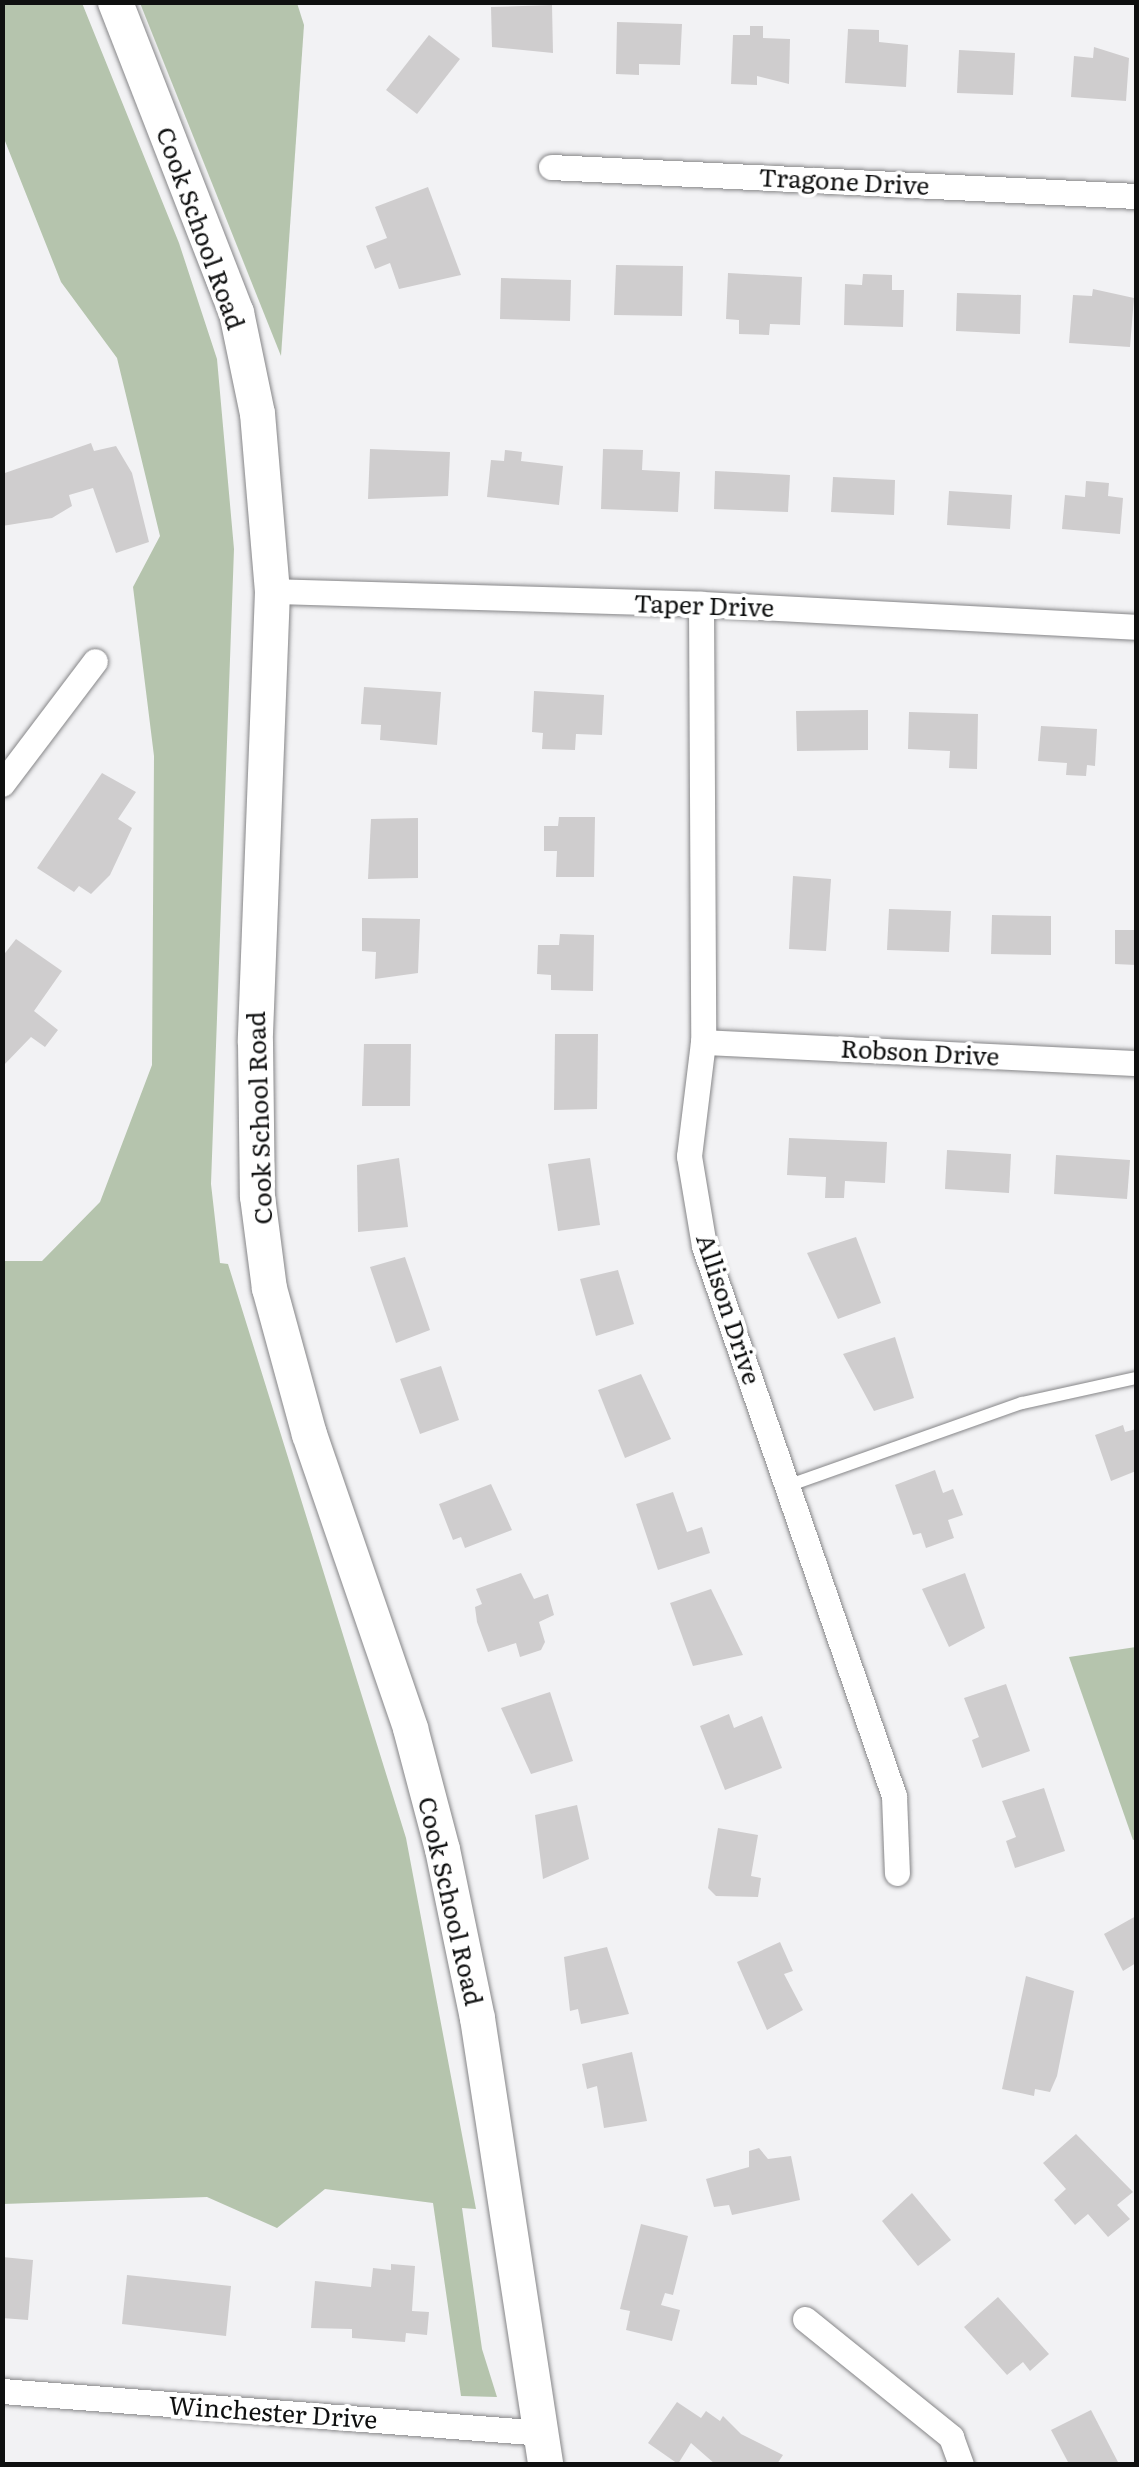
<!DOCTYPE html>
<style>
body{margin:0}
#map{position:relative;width:1139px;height:2467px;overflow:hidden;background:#f2f2f4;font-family:Literata,serif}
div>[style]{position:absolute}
.green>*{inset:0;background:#b5c4ad}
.building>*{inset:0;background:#cfcdce}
.roads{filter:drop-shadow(0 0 2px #868688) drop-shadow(0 0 2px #868688)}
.lane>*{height:12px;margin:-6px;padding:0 6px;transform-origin:6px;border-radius:6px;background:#fff}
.street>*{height:25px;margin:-12.5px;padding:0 12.5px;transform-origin:12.5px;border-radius:12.5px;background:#fff}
.secondary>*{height:35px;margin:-17.5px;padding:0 17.5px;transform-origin:17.5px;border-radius:17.5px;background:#fff}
span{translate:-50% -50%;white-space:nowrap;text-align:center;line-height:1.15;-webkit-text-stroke:8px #fff;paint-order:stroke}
.street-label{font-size:25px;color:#0f1010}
.frame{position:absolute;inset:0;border:5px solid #0f1010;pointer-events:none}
</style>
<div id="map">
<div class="green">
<i style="clip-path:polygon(3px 2px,82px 3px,179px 243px,217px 359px,234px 549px,211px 1184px,220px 1263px,228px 1264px,406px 1838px,476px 2209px,462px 2208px,482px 2349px,497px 2397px,461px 2396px,433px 2203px,325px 2189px,277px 2228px,207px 2197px,3px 2204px,3px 1261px,42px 1261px,100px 1202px,152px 1065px,154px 756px,133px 587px,160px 536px,117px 358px,61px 282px,3px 136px)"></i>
<i style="clip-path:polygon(140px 3px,297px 3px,304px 25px,281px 356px)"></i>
<i style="clip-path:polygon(1136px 1647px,1136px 1839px,1133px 1840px,1069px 1657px)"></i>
</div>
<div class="building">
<i style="clip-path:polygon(552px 5px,553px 53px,492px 47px,491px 7px)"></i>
<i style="clip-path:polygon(617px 22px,682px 24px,680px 65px,639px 64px,639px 75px,616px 74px)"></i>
<i style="clip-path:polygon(750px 26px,763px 26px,763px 38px,790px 39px,789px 84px,757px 76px,757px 85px,731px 84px,733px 35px,750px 35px)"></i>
<i style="clip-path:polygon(848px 29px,879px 30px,879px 42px,908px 45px,906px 87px,845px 83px)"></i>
<i style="clip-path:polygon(429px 35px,460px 59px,417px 114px,386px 90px)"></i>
<i style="clip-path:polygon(1094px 47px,1129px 58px,1126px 101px,1071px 97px,1074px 56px,1093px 58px)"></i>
<i style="clip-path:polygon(959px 50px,1015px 53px,1013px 95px,957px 93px)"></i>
<i style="clip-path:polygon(428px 187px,461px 275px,399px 289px,390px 263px,375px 269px,366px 246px,387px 238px,375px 207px)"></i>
<i style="clip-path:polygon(616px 265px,683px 266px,682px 316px,614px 315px)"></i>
<i style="clip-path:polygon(728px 273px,802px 277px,800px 325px,770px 324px,769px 335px,739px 334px,739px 320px,726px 319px)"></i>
<i style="clip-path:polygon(863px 274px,892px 275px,892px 290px,904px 290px,903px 327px,844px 325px,845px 284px,862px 285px)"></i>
<i style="clip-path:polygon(501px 278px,571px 280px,570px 321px,500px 319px)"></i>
<i style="clip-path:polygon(1093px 289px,1134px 298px,1130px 347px,1069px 343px,1073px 295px,1092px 296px)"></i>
<i style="clip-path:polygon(957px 293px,1021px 295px,1020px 334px,956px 331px)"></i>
<i style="clip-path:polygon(91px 443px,94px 451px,116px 446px,132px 473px,149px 542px,116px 553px,93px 488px,69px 495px,72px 506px,52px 518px,2px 526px,2px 474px)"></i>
<i style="clip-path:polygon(370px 449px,450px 452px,448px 496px,368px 499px)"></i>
<i style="clip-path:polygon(603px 449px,643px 450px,642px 470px,680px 472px,678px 512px,601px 509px)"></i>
<i style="clip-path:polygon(505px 450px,522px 452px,521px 461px,563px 466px,559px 505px,487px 497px,491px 460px,504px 461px)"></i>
<i style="clip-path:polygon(715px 471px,790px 475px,788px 512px,714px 509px)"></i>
<i style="clip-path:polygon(833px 477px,895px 480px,894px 515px,831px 512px)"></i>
<i style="clip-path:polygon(1086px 481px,1109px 483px,1108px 496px,1123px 498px,1120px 534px,1062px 529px,1065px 495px,1085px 497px)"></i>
<i style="clip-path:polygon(949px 491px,1012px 495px,1010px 529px,947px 525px)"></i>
<i style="clip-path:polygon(364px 687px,441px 692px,437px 745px,380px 740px,381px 725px,361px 724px)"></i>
<i style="clip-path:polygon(534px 691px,604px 695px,602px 735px,576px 734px,575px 750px,542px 749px,543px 733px,532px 732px)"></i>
<i style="clip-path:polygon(868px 710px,868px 750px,797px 751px,796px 711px)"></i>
<i style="clip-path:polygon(909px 712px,978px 714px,977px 769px,949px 768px,950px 751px,908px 749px)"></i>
<i style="clip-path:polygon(1041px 726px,1097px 729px,1095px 766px,1087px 765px,1086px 776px,1066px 775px,1067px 763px,1038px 761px)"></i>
<i style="clip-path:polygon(102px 773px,136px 792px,118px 819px,132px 828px,110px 875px,91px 894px,79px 886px,74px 892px,37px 868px)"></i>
<i style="clip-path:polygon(559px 817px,595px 817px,594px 877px,556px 877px,557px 851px,544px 851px,544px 826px,558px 826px)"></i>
<i style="clip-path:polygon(418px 818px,418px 878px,368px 879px,371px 819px)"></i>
<i style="clip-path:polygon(793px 876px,831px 879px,826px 951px,789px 949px)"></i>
<i style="clip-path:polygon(889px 909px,951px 911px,949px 952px,887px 950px)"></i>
<i style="clip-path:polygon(992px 915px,1051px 916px,1051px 955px,991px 954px)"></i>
<i style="clip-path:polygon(362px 918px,420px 919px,418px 973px,375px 979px,376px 952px,362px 951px)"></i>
<i style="clip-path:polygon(1115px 930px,1136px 930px,1136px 965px,1115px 964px)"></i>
<i style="clip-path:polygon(560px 934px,594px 935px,593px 991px,551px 990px,551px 975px,537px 974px,538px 945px,559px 945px)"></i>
<i style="clip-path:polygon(16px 939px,62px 971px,34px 1011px,58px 1030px,45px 1047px,31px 1037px,2px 1067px,2px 957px)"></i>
<i style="clip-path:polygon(555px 1034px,598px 1034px,597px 1109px,554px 1110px)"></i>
<i style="clip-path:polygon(364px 1044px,411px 1044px,410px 1106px,362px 1106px)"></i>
<i style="clip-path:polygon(789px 1138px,887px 1142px,885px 1183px,845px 1181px,844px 1198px,825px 1198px,826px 1177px,787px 1175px)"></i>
<i style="clip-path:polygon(947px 1150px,1011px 1154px,1009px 1193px,945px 1189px)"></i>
<i style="clip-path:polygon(1056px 1155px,1130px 1160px,1127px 1199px,1054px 1194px)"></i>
<i style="clip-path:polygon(399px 1158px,408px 1227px,358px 1232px,357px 1165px)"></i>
<i style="clip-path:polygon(590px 1158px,600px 1225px,558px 1231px,548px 1164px)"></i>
<i style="clip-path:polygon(856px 1237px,881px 1303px,838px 1319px,807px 1253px)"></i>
<i style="clip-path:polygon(405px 1257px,430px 1330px,396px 1343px,370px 1267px)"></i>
<i style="clip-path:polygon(618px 1270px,634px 1324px,596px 1336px,580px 1279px)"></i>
<i style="clip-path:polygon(895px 1337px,914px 1398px,874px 1411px,843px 1354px)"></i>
<i style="clip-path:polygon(441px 1366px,459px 1420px,420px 1434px,400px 1379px)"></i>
<i style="clip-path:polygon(641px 1374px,671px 1439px,625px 1458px,598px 1390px)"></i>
<i style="clip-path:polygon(1123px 1425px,1125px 1432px,1136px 1429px,1136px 1471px,1111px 1481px,1095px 1435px)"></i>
<i style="clip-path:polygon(935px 1470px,943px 1493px,953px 1489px,963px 1515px,948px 1520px,954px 1538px,926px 1548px,921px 1533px,913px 1535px,895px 1485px)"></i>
<i style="clip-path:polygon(491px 1484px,512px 1530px,465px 1548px,461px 1537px,453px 1540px,439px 1504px)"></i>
<i style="clip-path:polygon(673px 1492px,687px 1532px,702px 1527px,710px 1553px,658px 1570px,636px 1504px)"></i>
<i style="clip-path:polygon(521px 1573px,534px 1599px,548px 1594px,554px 1615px,539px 1622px,545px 1642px,541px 1650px,520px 1657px,516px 1643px,488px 1652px,477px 1622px,475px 1607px,482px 1604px,476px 1589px)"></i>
<i style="clip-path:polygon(965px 1573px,985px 1628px,949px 1647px,922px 1589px)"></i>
<i style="clip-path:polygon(711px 1589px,743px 1655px,693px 1666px,670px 1603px)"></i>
<i style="clip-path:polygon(1006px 1684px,1030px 1751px,982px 1768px,972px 1740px,979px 1737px,964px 1698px)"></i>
<i style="clip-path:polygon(550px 1692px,573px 1761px,531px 1774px,501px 1708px)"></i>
<i style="clip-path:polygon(729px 1714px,734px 1728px,762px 1716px,782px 1768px,725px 1790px,700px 1726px)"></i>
<i style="clip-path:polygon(1044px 1788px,1065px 1851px,1015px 1868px,1006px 1841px,1016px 1837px,1002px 1801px)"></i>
<i style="clip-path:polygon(577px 1805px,589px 1859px,543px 1879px,535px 1815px)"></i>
<i style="clip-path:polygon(718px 1828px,758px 1835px,751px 1876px,761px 1878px,758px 1897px,716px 1896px,708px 1888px)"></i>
<i style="clip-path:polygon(1136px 1916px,1136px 1963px,1123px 1971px,1104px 1934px)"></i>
<i style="clip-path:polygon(780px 1942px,793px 1971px,784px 1974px,803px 2010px,767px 2030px,737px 1962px)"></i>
<i style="clip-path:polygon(607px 1947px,629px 2014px,581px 2024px,578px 2009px,570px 2011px,564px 1957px)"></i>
<i style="clip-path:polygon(1026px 1976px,1074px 1991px,1057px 2076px,1050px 2092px,1035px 2089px,1034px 2096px,1002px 2089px)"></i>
<i style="clip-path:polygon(632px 2052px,647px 2121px,604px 2128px,597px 2086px,587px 2089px,582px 2064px)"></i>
<i style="clip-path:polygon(1076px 2134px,1133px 2192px,1117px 2205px,1130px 2219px,1108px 2237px,1088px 2214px,1075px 2225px,1054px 2200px,1066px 2189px,1043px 2163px)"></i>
<i style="clip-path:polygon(759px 2148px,768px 2159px,791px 2156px,800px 2200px,732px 2215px,729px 2205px,714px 2207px,706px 2179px,749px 2167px,749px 2151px)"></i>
<i style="clip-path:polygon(912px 2193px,951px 2240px,918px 2266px,882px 2221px)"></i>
<i style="clip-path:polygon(641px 2224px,688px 2236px,673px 2295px,665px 2293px,661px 2305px,680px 2310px,672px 2341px,626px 2330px,630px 2311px,620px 2309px)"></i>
<i style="clip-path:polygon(2px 2257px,33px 2260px,28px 2320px,2px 2318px)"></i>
<i style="clip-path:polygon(391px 2264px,415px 2266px,412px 2311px,429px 2312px,427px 2335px,406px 2333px,405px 2342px,352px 2338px,352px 2329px,311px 2328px,315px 2281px,371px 2287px,373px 2268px,391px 2270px)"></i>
<i style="clip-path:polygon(127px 2275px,231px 2286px,226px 2336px,122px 2324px)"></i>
<i style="clip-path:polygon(998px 2297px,1049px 2354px,1030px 2371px,1023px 2362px,1007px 2375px,964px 2327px)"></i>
<i style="clip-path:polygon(677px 2402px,701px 2418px,706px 2411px,720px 2421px,723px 2416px,741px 2434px,783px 2455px,777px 2464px,715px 2464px,691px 2443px,678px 2464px,648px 2443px)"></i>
<i style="clip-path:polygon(1091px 2410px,1119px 2464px,1069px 2464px,1051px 2430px)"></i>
</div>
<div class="roads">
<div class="lane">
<i style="left:790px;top:1485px;width:246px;rotate:-19.5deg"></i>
<i style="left:1022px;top:1403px;width:117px;rotate:-12.4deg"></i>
</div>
<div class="street">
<i style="left:551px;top:167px;width:586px;rotate:2.84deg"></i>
<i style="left:272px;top:591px;width:429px;rotate:1.7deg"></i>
<i style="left:701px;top:604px;width:436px;rotate:3deg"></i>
<i style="left:701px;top:604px;width:438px;rotate:89.7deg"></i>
<i style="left:703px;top:1042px;width:115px;rotate:97deg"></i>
<i style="left:689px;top:1156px;width:91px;rotate:80.5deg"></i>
<i style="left:704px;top:1246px;width:582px;rotate:70.94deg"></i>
<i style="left:894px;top:1796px;width:77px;rotate:87.8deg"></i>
<i style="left:2px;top:784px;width:154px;rotate:-52.9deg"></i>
<i style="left:703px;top:1042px;width:434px;rotate:2.8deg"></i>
<i style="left:805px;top:2319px;width:188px;rotate:38.9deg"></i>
<i style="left:951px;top:2437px;width:29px;rotate:70deg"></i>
<i style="left:2px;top:2391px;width:543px;rotate:4.44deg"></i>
</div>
<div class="secondary">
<i style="left:115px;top:2px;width:333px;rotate:68.7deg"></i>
<i style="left:236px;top:312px;width:103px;rotate:78.3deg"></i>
<i style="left:257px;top:413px;width:179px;rotate:85.2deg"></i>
<i style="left:272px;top:591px;width:451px;rotate:92.2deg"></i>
<i style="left:255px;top:1042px;width:154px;rotate:89.3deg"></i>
<i style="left:257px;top:1196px;width:93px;rotate:82.6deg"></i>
<i style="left:269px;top:1288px;width:151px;rotate:74.7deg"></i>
<i style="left:309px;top:1434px;width:311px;rotate:71deg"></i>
<i style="left:410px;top:1728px;width:125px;rotate:75.2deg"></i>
<i style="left:442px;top:1849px;width:173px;rotate:78.3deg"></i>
<i style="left:477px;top:2018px;width:451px;rotate:81.3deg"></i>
</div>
</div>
<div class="street-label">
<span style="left:844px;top:181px;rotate:3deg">Tragone Drive</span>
<span style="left:201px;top:228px;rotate:70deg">Cook School Road</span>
<span style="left:704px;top:605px;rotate:2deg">Taper Drive</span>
<span style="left:920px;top:1052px;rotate:3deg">Robson Drive</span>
<span style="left:259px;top:1118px;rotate:-92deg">Cook School Road</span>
<span style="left:729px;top:1309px;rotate:72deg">Allison Drive</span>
<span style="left:451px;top:1901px;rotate:77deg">Cook School Road</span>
<span style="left:273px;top:2412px;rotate:4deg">Winchester Drive</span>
</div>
<div class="frame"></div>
</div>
